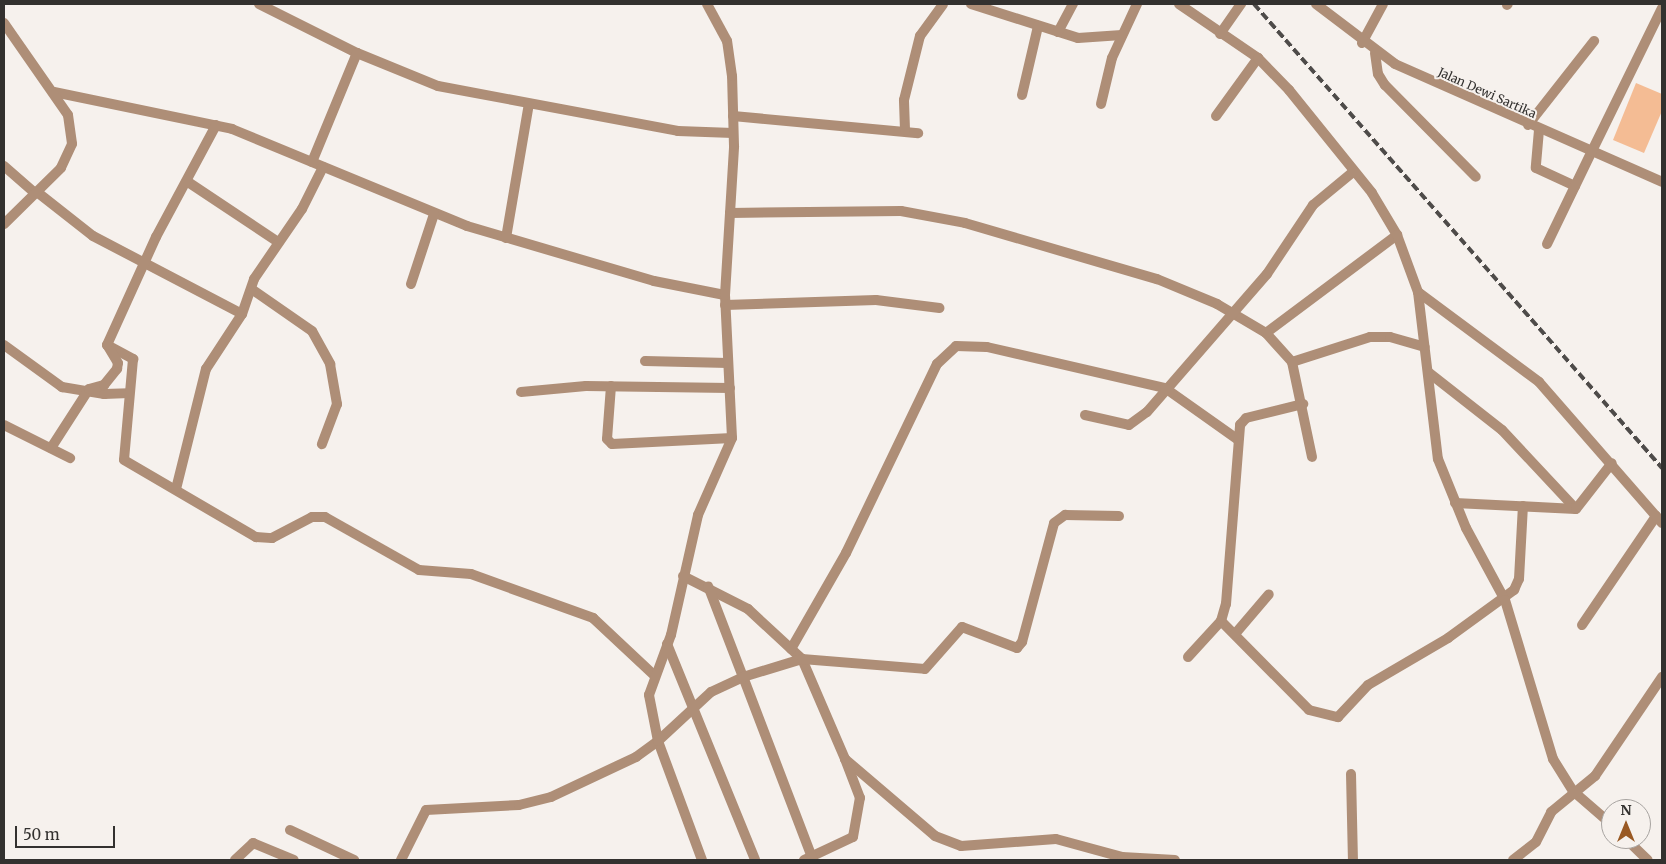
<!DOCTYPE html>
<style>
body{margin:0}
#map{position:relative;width:1666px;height:864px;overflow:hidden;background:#f6f1ed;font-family:Merriweather,serif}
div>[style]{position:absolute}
.green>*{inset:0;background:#f4bc94}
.minor>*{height:10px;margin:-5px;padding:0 5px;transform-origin:5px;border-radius:5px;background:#ae8e77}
.tertiary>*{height:10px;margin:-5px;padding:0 5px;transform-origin:5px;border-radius:5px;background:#ae8e77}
.rail>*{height:4px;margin-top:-2px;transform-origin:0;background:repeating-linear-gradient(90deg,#4e4b49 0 8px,transparent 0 12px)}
span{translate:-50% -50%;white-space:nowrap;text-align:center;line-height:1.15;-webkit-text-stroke:4px #f6f1ed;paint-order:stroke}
.street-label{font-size:12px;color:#33312f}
.frame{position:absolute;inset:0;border:5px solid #33312f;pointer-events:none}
.north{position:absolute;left:1601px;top:799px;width:50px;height:50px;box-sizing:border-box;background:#f6f1ed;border:1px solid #a8a4a1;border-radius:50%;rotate:0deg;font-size:14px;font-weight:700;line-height:20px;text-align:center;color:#33312f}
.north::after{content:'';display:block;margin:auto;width:18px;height:22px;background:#995923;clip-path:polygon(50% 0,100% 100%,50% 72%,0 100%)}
.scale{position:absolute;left:15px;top:826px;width:100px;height:22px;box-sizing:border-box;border:2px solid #33312f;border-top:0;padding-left:6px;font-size:15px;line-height:18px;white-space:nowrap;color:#33312f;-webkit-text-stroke:4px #f6f1ed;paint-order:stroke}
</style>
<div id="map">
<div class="green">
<i style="clip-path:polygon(1636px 83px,1662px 94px,1662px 111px,1644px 153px,1613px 140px)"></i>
</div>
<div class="minor">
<i style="left:259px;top:4px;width:110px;rotate:26.6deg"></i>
<i style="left:357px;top:53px;width:87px;rotate:22.2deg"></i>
<i style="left:438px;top:86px;width:244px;rotate:10.6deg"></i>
<i style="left:678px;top:131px;width:55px;rotate:2.1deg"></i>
<i style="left:971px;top:4px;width:112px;rotate:17.6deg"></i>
<i style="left:1078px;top:38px;width:44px;rotate:-3.9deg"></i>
<i style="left:1507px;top:5px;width:1px;rotate:-45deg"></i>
<i style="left:1058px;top:32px;width:32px;rotate:-62deg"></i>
<i style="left:1220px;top:34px;width:37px;rotate:-55deg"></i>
<i style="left:1362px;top:43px;width:44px;rotate:-61.7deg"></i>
<i style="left:1375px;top:53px;width:21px;rotate:82deg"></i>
<i style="left:1378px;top:74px;width:13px;rotate:58deg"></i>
<i style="left:1385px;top:85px;width:129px;rotate:45.3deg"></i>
<i style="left:54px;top:92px;width:182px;rotate:11.7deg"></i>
<i style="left:232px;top:129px;width:254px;rotate:22.4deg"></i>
<i style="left:467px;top:226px;width:195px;rotate:16.4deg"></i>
<i style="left:654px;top:281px;width:72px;rotate:11.2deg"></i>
<i style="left:1022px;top:95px;width:71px;rotate:-76.9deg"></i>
<i style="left:1101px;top:104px;width:47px;rotate:-76.6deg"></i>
<i style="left:1112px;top:58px;width:60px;rotate:-65.2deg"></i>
<i style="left:733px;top:116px;width:186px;rotate:5.3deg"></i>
<i style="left:1216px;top:116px;width:72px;rotate:-54.1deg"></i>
<i style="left:1528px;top:125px;width:107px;rotate:-51.8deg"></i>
<i style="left:905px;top:130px;width:30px;rotate:-92deg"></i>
<i style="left:904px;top:100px;width:66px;rotate:-76deg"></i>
<i style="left:920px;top:36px;width:39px;rotate:-54deg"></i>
<i style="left:1539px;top:130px;width:38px;rotate:95deg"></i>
<i style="left:1536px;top:168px;width:43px;rotate:24.8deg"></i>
<i style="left:312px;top:162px;width:118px;rotate:-67.6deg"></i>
<i style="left:4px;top:166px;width:41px;rotate:41.1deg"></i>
<i style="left:188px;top:182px;width:108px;rotate:33.7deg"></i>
<i style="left:37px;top:192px;width:71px;rotate:38.2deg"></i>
<i style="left:93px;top:236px;width:168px;rotate:27.6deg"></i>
<i style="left:730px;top:213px;width:171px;rotate:-0.7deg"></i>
<i style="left:901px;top:211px;width:65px;rotate:10.6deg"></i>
<i style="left:965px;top:223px;width:200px;rotate:16.3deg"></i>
<i style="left:1157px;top:279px;width:65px;rotate:22.6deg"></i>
<i style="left:1217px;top:304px;width:57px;rotate:30.6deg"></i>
<i style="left:1266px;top:333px;width:39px;rotate:48deg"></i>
<i style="left:1292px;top:362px;width:97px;rotate:78.1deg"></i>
<i style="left:506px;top:238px;width:136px;rotate:-80.3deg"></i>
<i style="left:1547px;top:244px;width:103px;rotate:-64.2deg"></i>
<i style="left:411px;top:284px;width:74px;rotate:-71.8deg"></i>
<i style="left:253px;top:290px;width:72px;rotate:34.8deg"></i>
<i style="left:312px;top:331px;width:38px;rotate:61deg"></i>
<i style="left:330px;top:364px;width:41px;rotate:80.1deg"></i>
<i style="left:337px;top:404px;width:43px;rotate:110.6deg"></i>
<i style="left:725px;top:305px;width:151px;rotate:-1.9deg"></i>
<i style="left:876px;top:300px;width:64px;rotate:7.2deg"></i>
<i style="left:1266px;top:333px;width:164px;rotate:-36.8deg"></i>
<i style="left:4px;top:345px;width:72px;rotate:35.9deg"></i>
<i style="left:62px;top:387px;width:43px;rotate:9.5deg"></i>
<i style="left:104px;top:394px;width:25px;rotate:-2deg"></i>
<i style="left:107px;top:345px;width:30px;rotate:28deg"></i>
<i style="left:133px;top:359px;width:101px;rotate:95.1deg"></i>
<i style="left:124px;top:460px;width:153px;rotate:30.3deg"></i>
<i style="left:256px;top:537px;width:16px;rotate:4deg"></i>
<i style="left:272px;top:538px;width:45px;rotate:-27.7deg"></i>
<i style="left:312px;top:517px;width:13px"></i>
<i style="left:325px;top:517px;width:108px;rotate:29.4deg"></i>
<i style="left:419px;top:570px;width:52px;rotate:4.4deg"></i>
<i style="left:471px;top:574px;width:130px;rotate:19.8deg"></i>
<i style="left:593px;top:618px;width:85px;rotate:43.1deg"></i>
<i style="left:645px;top:361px;width:83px;rotate:1.4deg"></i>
<i style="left:1292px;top:362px;width:82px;rotate:-17.8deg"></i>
<i style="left:1370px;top:337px;width:20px"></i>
<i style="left:1390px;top:337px;width:36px;rotate:16deg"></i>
<i style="left:1428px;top:372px;width:94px;rotate:38.1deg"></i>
<i style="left:1502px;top:430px;width:108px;rotate:46.9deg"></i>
<i style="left:611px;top:386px;width:53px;rotate:94.3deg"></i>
<i style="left:607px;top:439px;width:7px;rotate:45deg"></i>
<i style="left:612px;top:444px;width:120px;rotate:-2.9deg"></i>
<i style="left:521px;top:392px;width:65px;rotate:-5.3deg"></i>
<i style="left:586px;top:386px;width:144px;rotate:0.8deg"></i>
<i style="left:1085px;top:415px;width:45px;rotate:12.8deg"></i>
<i style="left:1129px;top:425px;width:22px;rotate:-36deg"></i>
<i style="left:1147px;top:412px;width:183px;rotate:-49deg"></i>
<i style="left:1267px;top:274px;width:83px;rotate:-56.3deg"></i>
<i style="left:1313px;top:205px;width:52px;rotate:-39.5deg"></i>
<i style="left:4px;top:425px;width:74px;rotate:26.6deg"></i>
<i style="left:51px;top:448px;width:70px;rotate:-57.2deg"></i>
<i style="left:89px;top:389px;width:16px;rotate:-15deg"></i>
<i style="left:104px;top:385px;width:21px;rotate:-51deg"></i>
<i style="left:117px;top:369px;width:6px;rotate:-81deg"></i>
<i style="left:118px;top:363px;width:21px;rotate:-121deg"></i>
<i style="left:107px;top:345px;width:119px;rotate:-65.6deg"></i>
<i style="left:156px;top:237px;width:127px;rotate:-61.8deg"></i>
<i style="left:176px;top:489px;width:124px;rotate:-76deg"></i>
<i style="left:206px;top:369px;width:66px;rotate:-56.8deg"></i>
<i style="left:242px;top:314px;width:37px;rotate:-71deg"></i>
<i style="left:254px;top:279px;width:85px;rotate:-55.6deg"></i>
<i style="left:302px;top:209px;width:47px;rotate:-63.4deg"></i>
<i style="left:1455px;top:503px;width:121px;rotate:2.8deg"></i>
<i style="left:1576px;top:509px;width:58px;rotate:-52deg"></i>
<i style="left:683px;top:576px;width:73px;rotate:26.9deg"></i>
<i style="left:748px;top:609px;width:74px;rotate:42.8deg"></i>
<i style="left:802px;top:659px;width:109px;rotate:66.7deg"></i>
<i style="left:845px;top:759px;width:118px;rotate:40.5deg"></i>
<i style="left:935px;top:836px;width:28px;rotate:21deg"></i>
<i style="left:961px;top:846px;width:95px;rotate:-4.2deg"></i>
<i style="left:1056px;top:839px;width:68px;rotate:15.3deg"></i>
<i style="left:1122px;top:857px;width:53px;rotate:3.2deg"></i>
<i style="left:1221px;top:621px;width:125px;rotate:45.3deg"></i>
<i style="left:1309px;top:710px;width:30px;rotate:14deg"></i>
<i style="left:1338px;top:717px;width:44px;rotate:-46.8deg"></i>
<i style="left:1368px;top:685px;width:93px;rotate:-30.4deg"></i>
<i style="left:1448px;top:638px;width:82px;rotate:-36deg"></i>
<i style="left:1514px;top:590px;width:12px;rotate:-66deg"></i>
<i style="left:1519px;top:579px;width:73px;rotate:-86.9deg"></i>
<i style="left:1582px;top:625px;width:132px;rotate:-55.8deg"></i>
<i style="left:1235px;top:634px;width:52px;rotate:-49.6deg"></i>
<i style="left:667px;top:644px;width:233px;rotate:67.8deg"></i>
<i style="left:791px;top:649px;width:111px;rotate:-60.2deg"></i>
<i style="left:846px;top:553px;width:210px;rotate:-64.3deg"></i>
<i style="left:937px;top:364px;width:26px;rotate:-43deg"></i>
<i style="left:956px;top:346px;width:31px;rotate:2deg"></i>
<i style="left:987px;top:347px;width:183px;rotate:13deg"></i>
<i style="left:1165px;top:388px;width:88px;rotate:35.3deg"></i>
<i style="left:1188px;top:657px;width:49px;rotate:-47.5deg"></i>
<i style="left:1221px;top:621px;width:18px;rotate:-74deg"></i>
<i style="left:1226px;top:604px;width:180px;rotate:-85.5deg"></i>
<i style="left:1240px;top:425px;width:9px;rotate:-49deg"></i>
<i style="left:1246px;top:418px;width:59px;rotate:-13.8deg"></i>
<i style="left:1351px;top:774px;width:86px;rotate:88.7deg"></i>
<i style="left:290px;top:830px;width:71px;rotate:25.1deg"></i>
<i style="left:235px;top:860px;width:25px;rotate:-43deg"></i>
<i style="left:253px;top:843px;width:44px;rotate:22.5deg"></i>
<i style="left:401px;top:860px;width:56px;rotate:-63.4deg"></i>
<i style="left:426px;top:810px;width:93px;rotate:-3.1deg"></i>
<i style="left:519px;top:805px;width:33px;rotate:-14deg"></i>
<i style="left:551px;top:797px;width:94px;rotate:-25.2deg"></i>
<i style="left:636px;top:757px;width:27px;rotate:-36deg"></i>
<i style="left:658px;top:741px;width:47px;rotate:-101.1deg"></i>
<i style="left:649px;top:695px;width:64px;rotate:-69.9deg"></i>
<i style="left:671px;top:635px;width:123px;rotate:-77.3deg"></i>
<i style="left:698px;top:515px;width:84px;rotate:-66.2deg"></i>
<i style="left:732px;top:438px;width:143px;rotate:-92.8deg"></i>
<i style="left:725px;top:295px;width:149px;rotate:-86.5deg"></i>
<i style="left:734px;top:146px;width:70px;rotate:-91.6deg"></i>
<i style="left:732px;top:76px;width:35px;rotate:-98deg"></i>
<i style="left:727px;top:41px;width:42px;rotate:-118.4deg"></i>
<i style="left:702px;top:860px;width:127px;rotate:-110.3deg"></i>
<i style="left:658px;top:741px;width:72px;rotate:-42.8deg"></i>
<i style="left:711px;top:692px;width:35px;rotate:-25deg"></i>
<i style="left:743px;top:677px;width:97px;rotate:-111deg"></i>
<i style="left:804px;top:860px;width:54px;rotate:-25.1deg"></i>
<i style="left:853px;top:837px;width:40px;rotate:-80deg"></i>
<i style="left:860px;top:798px;width:42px;rotate:-111deg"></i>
<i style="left:813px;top:860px;width:196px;rotate:-110.9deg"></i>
<i style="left:743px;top:677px;width:62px;rotate:-17deg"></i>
<i style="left:802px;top:659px;width:123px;rotate:4.6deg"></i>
<i style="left:925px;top:669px;width:56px;rotate:-48.6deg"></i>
<i style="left:962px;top:627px;width:59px;rotate:20.9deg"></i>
<i style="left:1017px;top:648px;width:8px;rotate:-50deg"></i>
<i style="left:1022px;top:642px;width:123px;rotate:-74.9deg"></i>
<i style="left:1054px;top:523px;width:14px;rotate:-36deg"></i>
<i style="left:1065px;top:515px;width:54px;rotate:1.1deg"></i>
</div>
<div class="tertiary">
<i style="left:1179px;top:4px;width:96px;rotate:34.4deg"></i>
<i style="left:1258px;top:58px;width:45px;rotate:45.9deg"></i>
<i style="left:1289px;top:90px;width:132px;rotate:51.1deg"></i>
<i style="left:1372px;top:193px;width:49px;rotate:59.2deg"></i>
<i style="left:1397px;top:235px;width:61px;rotate:69.8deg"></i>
<i style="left:1418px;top:292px;width:151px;rotate:36.6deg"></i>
<i style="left:1539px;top:382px;width:187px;rotate:48.9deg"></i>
<i style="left:1316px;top:4px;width:99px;rotate:37.2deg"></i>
<i style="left:1395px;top:64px;width:292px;rotate:23.8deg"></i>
<i style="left:4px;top:23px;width:112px;rotate:55.2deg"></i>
<i style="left:68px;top:115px;width:29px;rotate:82deg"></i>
<i style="left:72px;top:144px;width:26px;rotate:115deg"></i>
<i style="left:61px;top:168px;width:80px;rotate:135.5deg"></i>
<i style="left:1592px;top:151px;width:159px;rotate:-63.9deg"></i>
<i style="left:1418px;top:292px;width:168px;rotate:83.2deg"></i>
<i style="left:1438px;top:459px;width:74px;rotate:67.9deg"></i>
<i style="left:1466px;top:528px;width:82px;rotate:61.6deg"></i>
<i style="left:1505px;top:600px;width:166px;rotate:73.2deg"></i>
<i style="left:1553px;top:759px;width:38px;rotate:58deg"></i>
<i style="left:1573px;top:791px;width:50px;rotate:41deg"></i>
<i style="left:1626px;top:839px;width:30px;rotate:44deg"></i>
<i style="left:1513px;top:860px;width:29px;rotate:-38deg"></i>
<i style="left:1536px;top:842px;width:34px;rotate:-63deg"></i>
<i style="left:1551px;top:812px;width:57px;rotate:-39.3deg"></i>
<i style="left:1595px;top:776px;width:120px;rotate:-55.9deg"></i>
</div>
<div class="rail">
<i style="left:1254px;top:4px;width:618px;rotate:48.67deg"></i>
</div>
<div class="street-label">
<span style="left:1487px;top:93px;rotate:24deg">Jalan Dewi Sartika</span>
</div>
<div class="frame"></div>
<div class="north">N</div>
<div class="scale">50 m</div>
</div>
